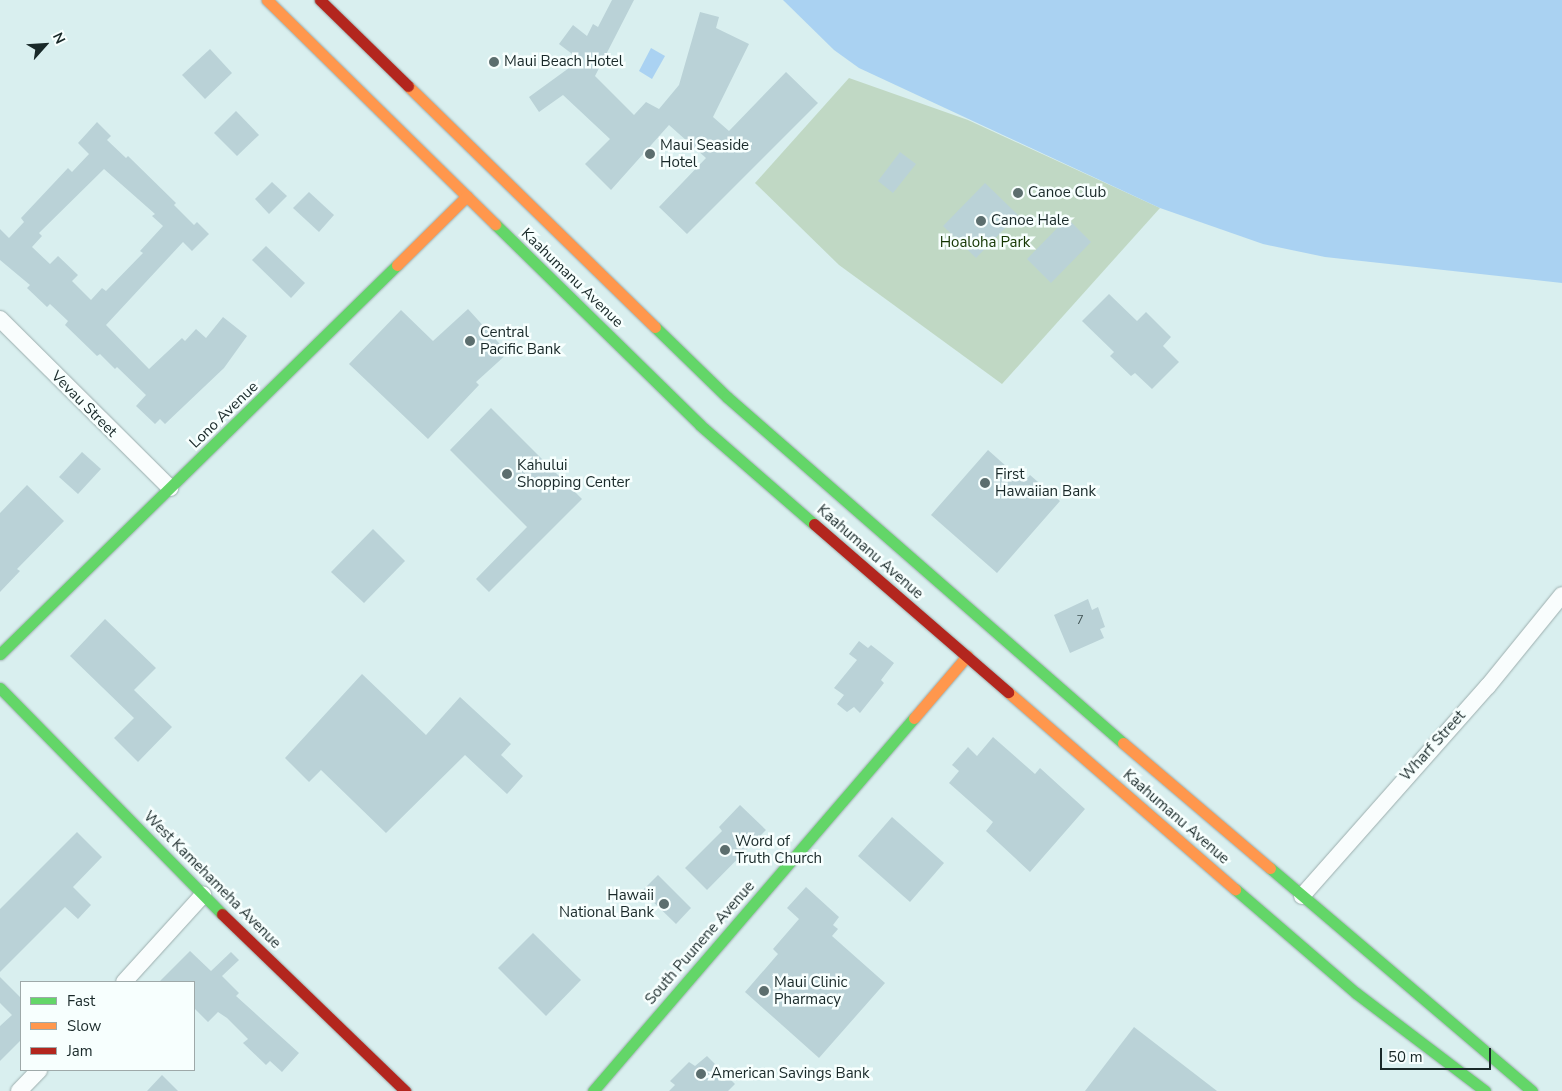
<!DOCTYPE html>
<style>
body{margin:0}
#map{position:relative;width:1562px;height:1091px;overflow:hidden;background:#d9efef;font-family:"Nunito Sans",sans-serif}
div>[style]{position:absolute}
.green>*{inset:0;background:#c0d8c4}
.water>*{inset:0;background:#aad2f2}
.building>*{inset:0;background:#bad2d7}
.roads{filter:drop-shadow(0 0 1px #9cadad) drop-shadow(0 0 1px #9cadad)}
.street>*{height:16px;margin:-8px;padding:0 8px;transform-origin:8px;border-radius:8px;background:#f9fdfd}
.fast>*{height:11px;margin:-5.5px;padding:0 5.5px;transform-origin:5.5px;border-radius:5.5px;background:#63d668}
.slow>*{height:11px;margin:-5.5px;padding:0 5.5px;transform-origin:5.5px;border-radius:5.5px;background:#ff974d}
.jam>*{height:11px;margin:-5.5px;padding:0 5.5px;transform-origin:5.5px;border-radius:5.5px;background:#b3261e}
.dots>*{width:14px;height:14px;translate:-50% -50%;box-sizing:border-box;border:2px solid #f7fffe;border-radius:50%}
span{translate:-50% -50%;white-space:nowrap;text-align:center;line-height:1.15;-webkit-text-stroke:5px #f7fffe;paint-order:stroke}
.number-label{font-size:12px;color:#415354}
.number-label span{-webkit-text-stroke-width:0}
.poi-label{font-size:15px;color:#192929}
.left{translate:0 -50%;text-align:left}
.right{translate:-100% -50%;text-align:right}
.park-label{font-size:15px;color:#133500}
.street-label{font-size:15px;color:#192929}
.legend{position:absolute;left:20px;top:981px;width:175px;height:90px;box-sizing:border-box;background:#f7fffe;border:1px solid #9ea9a9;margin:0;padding:6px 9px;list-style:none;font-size:15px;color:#192929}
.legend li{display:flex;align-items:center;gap:10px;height:25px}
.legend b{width:25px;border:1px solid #9ea9a9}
.north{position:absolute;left:20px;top:20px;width:50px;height:50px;-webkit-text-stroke:4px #f7fffe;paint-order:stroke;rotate:64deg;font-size:14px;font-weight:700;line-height:20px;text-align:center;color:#192929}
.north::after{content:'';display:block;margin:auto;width:18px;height:22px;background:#192929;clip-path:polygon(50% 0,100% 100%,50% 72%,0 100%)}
.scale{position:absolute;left:1380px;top:1048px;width:111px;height:22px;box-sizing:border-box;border:2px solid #192929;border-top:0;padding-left:6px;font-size:15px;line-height:18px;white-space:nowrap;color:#192929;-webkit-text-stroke:4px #f7fffe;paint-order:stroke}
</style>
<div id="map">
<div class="green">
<i style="clip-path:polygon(849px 78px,968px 120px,1160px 208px,1002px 384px,839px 265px,755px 183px)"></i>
</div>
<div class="water">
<i style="clip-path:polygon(783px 0,1562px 0,1562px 283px,1325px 257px,1263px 244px,1160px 208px,859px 68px,834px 50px)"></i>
<i style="clip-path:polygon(651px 48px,665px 56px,652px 79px,639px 71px)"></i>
</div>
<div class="building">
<i style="clip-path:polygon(612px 0,634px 0,595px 76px,634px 115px,646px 102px,659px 109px,679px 85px,700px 12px,719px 17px,716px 28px,749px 44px,713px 117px,729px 131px,786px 72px,818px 103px,687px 234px,659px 207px,706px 158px,669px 125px,611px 190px,585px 164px,610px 139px,563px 95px,539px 112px,529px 97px,580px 60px,559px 44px,573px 25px,587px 36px,593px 24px,598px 27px)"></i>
<i style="clip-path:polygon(210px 49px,232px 73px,205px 99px,182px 75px)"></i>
<i style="clip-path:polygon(236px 111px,259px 135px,237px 156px,214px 133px)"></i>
<i style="clip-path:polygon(evenodd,97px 122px,111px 136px,107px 140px,126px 158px,128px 156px,176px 203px,174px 205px,194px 225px,197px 222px,209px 234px,192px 251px,183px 242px,106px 325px,149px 369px,182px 338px,185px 341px,196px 329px,206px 338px,223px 317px,247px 336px,224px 368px,165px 424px,160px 419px,155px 424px,136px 406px,146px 395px,117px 367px,115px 369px,100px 354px,97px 356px,65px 325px,68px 321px,50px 304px,47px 307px,27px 288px,30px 285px,0 260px,0 229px,9px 238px,24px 222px,21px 218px,68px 168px,72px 172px,89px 154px,78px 143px,97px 122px,104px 169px,155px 214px,152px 216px,163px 226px,140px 251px,143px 253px,106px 291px,102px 288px,91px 300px,72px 281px,78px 275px,58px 256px,50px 264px,32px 247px,42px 236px,39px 233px,104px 169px)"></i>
<i style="clip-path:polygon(900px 152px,916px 164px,893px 193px,878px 181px)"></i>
<i style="clip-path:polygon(272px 182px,287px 196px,269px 214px,255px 199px)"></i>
<i style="clip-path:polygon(985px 183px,1018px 215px,976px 258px,943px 226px)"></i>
<i style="clip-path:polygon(309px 192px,334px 215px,319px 232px,293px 208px)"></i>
<i style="clip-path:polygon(1067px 218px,1091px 242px,1051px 283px,1027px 259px)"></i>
<i style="clip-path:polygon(266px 246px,305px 283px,291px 298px,252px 260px)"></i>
<i style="clip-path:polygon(1109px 294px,1137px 321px,1146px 312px,1171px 337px,1163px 346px,1179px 362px,1152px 389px,1135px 373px,1131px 376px,1110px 356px,1114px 352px,1082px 321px)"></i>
<i style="clip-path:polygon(468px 309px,508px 353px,476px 382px,479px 385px,428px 439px,349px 364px,401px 310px,433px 341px)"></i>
<i style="clip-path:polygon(491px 408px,582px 499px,489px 592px,476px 579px,527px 527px,450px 450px)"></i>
<i style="clip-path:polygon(988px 450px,1024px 482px,1030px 475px,1060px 501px,997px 573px,931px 515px)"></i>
<i style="clip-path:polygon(82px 452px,101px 469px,78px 494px,59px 477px)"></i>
<i style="clip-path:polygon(27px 485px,64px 521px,17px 569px,20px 571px,0 592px,0 513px)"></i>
<i style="clip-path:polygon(373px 529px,405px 561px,364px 603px,331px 572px)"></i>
<i style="clip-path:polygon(1088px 599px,1092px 610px,1098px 607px,1105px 627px,1100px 629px,1104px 638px,1070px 653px,1054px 615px)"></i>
<i style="clip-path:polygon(105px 619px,156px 668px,134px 690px,172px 727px,138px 762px,114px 738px,134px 718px,70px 656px)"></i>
<i style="clip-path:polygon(859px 641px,868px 648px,871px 645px,894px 663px,881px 680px,884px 683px,860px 713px,854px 707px,847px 712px,837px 704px,844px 695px,834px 688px,857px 660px,849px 654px)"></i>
<i style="clip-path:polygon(362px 674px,426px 735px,460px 697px,511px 744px,501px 755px,523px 776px,507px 794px,465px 755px,386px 833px,321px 770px,309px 782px,285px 758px)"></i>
<i style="clip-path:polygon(993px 737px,1035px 774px,1040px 768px,1085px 809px,1030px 872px,986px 831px,993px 822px,949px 783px,959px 771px,952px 765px,968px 747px,977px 756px)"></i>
<i style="clip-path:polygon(740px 805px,766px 830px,707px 890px,685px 868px,722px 831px,719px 827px)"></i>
<i style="clip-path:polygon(892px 817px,944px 863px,910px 902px,858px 856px)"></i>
<i style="clip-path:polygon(77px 832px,102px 857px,73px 887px,91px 905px,78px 919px,65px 907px,0 972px,0 909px)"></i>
<i style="clip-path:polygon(658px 875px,691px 908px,676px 924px,642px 891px)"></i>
<i style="clip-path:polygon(806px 887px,839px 917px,833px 925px,838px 929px,832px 936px,885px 983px,819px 1058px,745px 992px,778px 954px,773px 949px,799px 919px,787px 908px)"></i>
<i style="clip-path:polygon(533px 933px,581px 980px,546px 1016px,498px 968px)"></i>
<i style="clip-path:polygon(190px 951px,211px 971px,231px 952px,239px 960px,222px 976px,239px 993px,236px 996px,299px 1053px,282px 1072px,270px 1061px,266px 1065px,243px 1043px,248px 1039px,227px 1018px,218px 1012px,208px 1022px,194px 1008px,194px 982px,159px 982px)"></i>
<i style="clip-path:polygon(0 977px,21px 998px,21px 1040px,0 1061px,0 1026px,12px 1015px,0 1003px)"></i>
<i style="clip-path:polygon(1134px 1027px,1217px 1091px,1085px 1091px)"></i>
<i style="clip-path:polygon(707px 1056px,735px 1084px,728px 1091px,669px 1091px,675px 1085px,670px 1081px,689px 1062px,695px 1066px)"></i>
<i style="clip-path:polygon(162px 1075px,178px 1091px,147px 1091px)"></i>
</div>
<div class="roads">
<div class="street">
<i style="left:0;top:319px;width:240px;rotate:44.8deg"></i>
<i style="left:1302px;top:896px;width:281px;rotate:-48.5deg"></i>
<i style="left:1488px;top:686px;width:117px;rotate:-50.9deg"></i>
<i style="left:124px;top:982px;width:118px;rotate:-47.8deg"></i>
<i style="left:19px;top:1091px;width:29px;rotate:-46deg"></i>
</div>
<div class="fast">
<i style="left:495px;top:224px;width:287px;rotate:44.4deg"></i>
<i style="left:700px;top:425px;width:151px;rotate:41deg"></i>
<i style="left:655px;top:327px;width:100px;rotate:44.2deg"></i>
<i style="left:727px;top:397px;width:526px;rotate:41.14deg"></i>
<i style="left:0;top:654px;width:556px;rotate:-44.42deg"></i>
<i style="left:0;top:688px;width:317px;rotate:45.5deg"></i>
<i style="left:1270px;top:868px;width:344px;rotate:40.4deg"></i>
<i style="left:1235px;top:889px;width:160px;rotate:40.7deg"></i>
<i style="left:1356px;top:993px;width:162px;rotate:37.2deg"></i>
<i style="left:593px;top:1091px;width:492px;rotate:-49.3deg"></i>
</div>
<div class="slow">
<i style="left:267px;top:0;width:320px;rotate:44.5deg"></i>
<i style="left:408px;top:86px;width:345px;rotate:44.3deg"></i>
<i style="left:397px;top:265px;width:98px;rotate:-44.6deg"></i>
<i style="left:1008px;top:692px;width:301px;rotate:41deg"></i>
<i style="left:914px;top:718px;width:82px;rotate:-49.5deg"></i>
<i style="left:1123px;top:743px;width:193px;rotate:40.4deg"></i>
</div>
<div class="jam">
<i style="left:320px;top:0;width:123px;rotate:44.3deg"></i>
<i style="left:814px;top:524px;width:257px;rotate:40.9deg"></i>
<i style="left:222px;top:914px;width:255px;rotate:44deg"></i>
</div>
</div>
<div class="dots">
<i style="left:494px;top:62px;background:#5c6e6e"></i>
<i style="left:650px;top:154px;background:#5c6e6e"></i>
<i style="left:1018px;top:193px;background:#5c6e6e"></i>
<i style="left:981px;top:221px;background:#5c6e6e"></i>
<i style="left:470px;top:341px;background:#5c6e6e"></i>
<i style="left:507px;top:474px;background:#5c6e6e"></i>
<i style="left:985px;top:483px;background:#5c6e6e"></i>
<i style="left:725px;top:850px;background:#5c6e6e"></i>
<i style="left:664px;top:904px;background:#5c6e6e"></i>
<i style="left:764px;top:991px;background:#5c6e6e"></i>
<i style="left:701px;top:1074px;background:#5c6e6e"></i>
</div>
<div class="number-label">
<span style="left:1080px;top:621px">7</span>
</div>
<div class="poi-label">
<span class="left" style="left:504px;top:62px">Maui Beach Hotel</span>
<span class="left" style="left:660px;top:154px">Maui Seaside<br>Hotel</span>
<span class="left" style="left:1028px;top:193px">Canoe Club</span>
<span class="left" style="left:991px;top:221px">Canoe Hale</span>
<span class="left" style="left:480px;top:341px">Central<br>Pacific Bank</span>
<span class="left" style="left:517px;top:474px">Kahului<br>Shopping Center</span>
<span class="left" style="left:995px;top:483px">First<br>Hawaiian Bank</span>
<span class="left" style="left:735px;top:850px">Word of<br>Truth Church</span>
<span class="right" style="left:654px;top:904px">Hawaii<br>National Bank</span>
<span class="left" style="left:774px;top:991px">Maui Clinic<br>Pharmacy</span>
<span class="left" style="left:711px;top:1074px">American Savings Bank</span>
</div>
<div class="park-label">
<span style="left:985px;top:243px">Hoaloha Park</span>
</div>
<div class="street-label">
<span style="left:572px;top:278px;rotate:44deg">Kaahumanu Avenue</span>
<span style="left:84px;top:404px;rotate:45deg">Vevau Street</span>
<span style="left:224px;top:415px;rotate:-44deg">Lono Avenue</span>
<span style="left:870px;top:552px;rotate:41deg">Kaahumanu Avenue</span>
<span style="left:1433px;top:746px;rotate:-48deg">Wharf Street</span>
<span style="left:1176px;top:817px;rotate:41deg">Kaahumanu Avenue</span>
<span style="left:212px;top:880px;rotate:45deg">West Kamehameha Avenue</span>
<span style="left:700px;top:943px;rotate:-49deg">South Puunene Avenue</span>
</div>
<ul class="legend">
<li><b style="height:6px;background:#63d668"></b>Fast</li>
<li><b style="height:6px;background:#ff974d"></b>Slow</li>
<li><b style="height:6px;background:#b3261e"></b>Jam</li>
</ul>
<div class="north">N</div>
<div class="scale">50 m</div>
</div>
